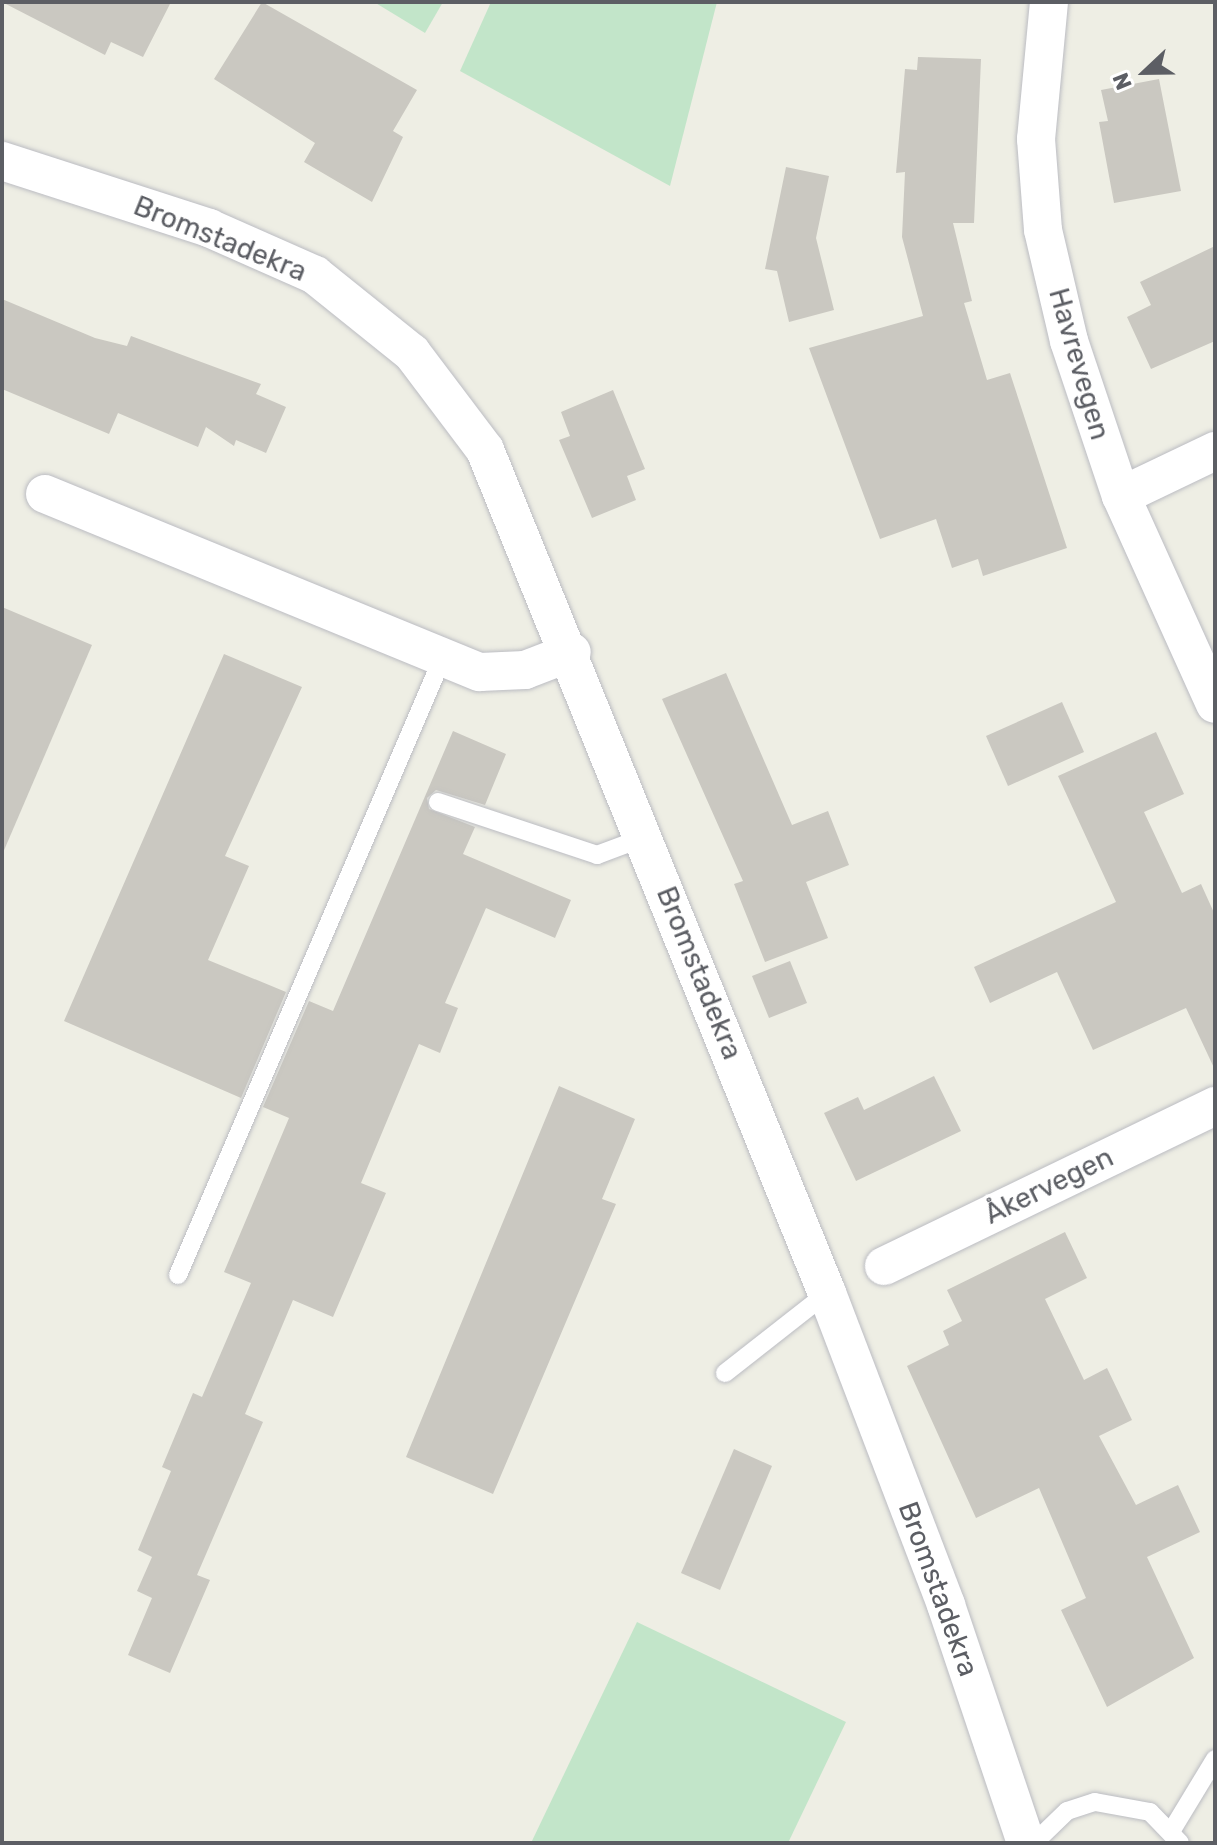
<!DOCTYPE html>
<meta charset="utf-8">
<style>
body{margin:0}
#map{position:relative;width:1217px;height:1845px;overflow:hidden;background:#eeeee4;font-family:Rubik,sans-serif}
div>[style]{position:absolute}
.green>*{inset:0;background:#c2e5c9}
.building>*{inset:0;background:#cac8c1}
.roads{filter:drop-shadow(0 0 2px #bbbcc2) drop-shadow(0 0 2px #bbbcc2)}
.service>*{height:18px;margin:-9px;padding:0 9px;transform-origin:9px;border-radius:9px;background:#fff}
.minor>*{height:38px;margin:-19px;padding:0 19px;transform-origin:19px;border-radius:19px;background:#fff}
span{translate:-50% -50%;white-space:nowrap;text-align:center;line-height:1.15;-webkit-text-stroke:7px #fff;paint-order:stroke}
.street-label{font-size:28px;color:#5c5e64}
.frame{position:absolute;inset:0;border:4px solid #5c5e64;pointer-events:none}
.north{position:absolute;left:1105px;top:32px;width:80px;height:80px;-webkit-text-stroke:6px #fff;paint-order:stroke;rotate:248deg;font-size:22px;font-weight:700;line-height:32px;text-align:center;color:#5c5e64}
.north::after{content:'';display:block;margin:auto;width:28px;height:36px;background:#5c5e64;clip-path:polygon(50% 0,100% 100%,50% 72%,0 100%)}
</style>
<div id="map">
<div class="green">
<i style="clip-path:polygon(374px 2px,443px 2px,425px 33px)"></i>
<i style="clip-path:polygon(491px 2px,717px 2px,670px 186px,460px 71px)"></i>
<i style="clip-path:polygon(637px 1622px,846px 1722px,788px 1843px,531px 1843px)"></i>
</div>
<div class="building">
<i style="clip-path:polygon(2px 2px,171px 2px,143px 57px,111px 42px,105px 55px)"></i>
<i style="clip-path:polygon(262px 2px,417px 90px,393px 131px,403px 137px,372px 202px,304px 162px,315px 143px,214px 79px)"></i>
<i style="clip-path:polygon(918px 57px,981px 59px,974px 223px,953px 223px,972px 301px,964px 303px,987px 380px,1010px 373px,1067px 548px,983px 576px,978px 559px,952px 568px,936px 519px,880px 539px,809px 348px,923px 316px,902px 237px,905px 172px,896px 173px,905px 69px,917px 70px)"></i>
<i style="clip-path:polygon(1159px 79px,1181px 191px,1114px 203px,1099px 122px,1108px 121px,1101px 90px)"></i>
<i style="clip-path:polygon(786px 167px,829px 176px,816px 238px,834px 310px,789px 322px,777px 271px,765px 269px)"></i>
<i style="clip-path:polygon(1215px 246px,1215px 341px,1151px 369px,1127px 317px,1151px 305px,1140px 282px)"></i>
<i style="clip-path:polygon(2px 299px,95px 338px,127px 346px,131px 336px,261px 384px,256px 394px,286px 407px,266px 453px,236px 440px,234px 446px,206px 427px,198px 447px,118px 413px,109px 434px,2px 389px)"></i>
<i style="clip-path:polygon(613px 390px,645px 469px,627px 476px,636px 500px,592px 518px,559px 440px,570px 436px,561px 412px)"></i>
<i style="clip-path:polygon(2px 607px,92px 645px,2px 855px)"></i>
<i style="clip-path:polygon(224px 654px,302px 687px,225px 856px,249px 866px,208px 960px,286px 992px,241px 1098px,64px 1021px)"></i>
<i style="clip-path:polygon(726px 673px,792px 825px,828px 811px,849px 865px,806px 882px,828px 938px,765px 962px,734px 884px,743px 881px,662px 699px)"></i>
<i style="clip-path:polygon(1062px 702px,1084px 752px,1008px 786px,986px 736px)"></i>
<i style="clip-path:polygon(453px 731px,506px 754px,485px 805px,436px 790px,427px 798px,429px 809px,475px 827px,463px 854px,571px 900px,555px 938px,486px 908px,445px 1003px,458px 1008px,440px 1053px,419px 1044px,361px 1183px,386px 1193px,333px 1317px,293px 1300px,245px 1414px,263px 1422px,197px 1575px,210px 1580px,170px 1673px,128px 1655px,152px 1598px,137px 1591px,152px 1557px,138px 1550px,171px 1471px,162px 1467px,193px 1393px,202px 1397px,251px 1283px,224px 1272px,289px 1118px,263px 1107px,309px 1001px,333px 1011px)"></i>
<i style="clip-path:polygon(1156px 732px,1184px 794px,1144px 812px,1182px 893px,1201px 884px,1215px 915px,1215px 1070px,1186px 1008px,1093px 1050px,1057px 972px,990px 1003px,974px 967px,1116px 902px,1058px 776px)"></i>
<i style="clip-path:polygon(790px 961px,807px 1003px,769px 1018px,752px 976px)"></i>
<i style="clip-path:polygon(934px 1076px,961px 1131px,856px 1181px,824px 1113px,858px 1097px,864px 1110px)"></i>
<i style="clip-path:polygon(559px 1086px,635px 1119px,602px 1199px,616px 1204px,493px 1494px,406px 1457px)"></i>
<i style="clip-path:polygon(1065px 1232px,1087px 1278px,1045px 1299px,1084px 1380px,1107px 1368px,1132px 1420px,1099px 1436px,1136px 1505px,1178px 1485px,1200px 1532px,1147px 1557px,1194px 1658px,1107px 1707px,1061px 1610px,1086px 1598px,1039px 1488px,976px 1518px,907px 1366px,949px 1345px,943px 1331px,962px 1321px,947px 1290px)"></i>
<i style="clip-path:polygon(734px 1449px,772px 1466px,720px 1590px,681px 1573px)"></i>
</div>
<div class="roads">
<div class="service">
<i style="left:438px;top:802px;width:168px;rotate:18.4deg"></i>
<i style="left:597px;top:855px;width:51px;rotate:-20.6deg"></i>
<i style="left:178px;top:1275px;width:670px;rotate:-66.8deg"></i>
<i style="left:725px;top:1373px;width:130px;rotate:-38.1deg"></i>
<i style="left:1172px;top:1830px;width:83px;rotate:-58.8deg"></i>
<i style="left:1034px;top:1843px;width:46px;rotate:-44.1deg"></i>
<i style="left:1067px;top:1811px;width:29px;rotate:-18deg"></i>
<i style="left:1095px;top:1802px;width:56px;rotate:10.3deg"></i>
<i style="left:1150px;top:1812px;width:43px;rotate:45.9deg"></i>
</div>
<div class="minor">
<i style="left:1049px;top:2px;width:138px;rotate:95.4deg"></i>
<i style="left:1036px;top:139px;width:91px;rotate:85.6deg"></i>
<i style="left:1043px;top:230px;width:114px;rotate:76.8deg"></i>
<i style="left:1069px;top:341px;width:163px;rotate:71.5deg"></i>
<i style="left:1121px;top:496px;width:228px;rotate:65.7deg"></i>
<i style="left:2px;top:161px;width:218px;rotate:17.9deg"></i>
<i style="left:209px;top:228px;width:116px;rotate:23.9deg"></i>
<i style="left:315px;top:275px;width:124px;rotate:38.8deg"></i>
<i style="left:412px;top:353px;width:121px;rotate:53deg"></i>
<i style="left:485px;top:450px;width:910px;rotate:67.92deg"></i>
<i style="left:827px;top:1293px;width:334px;rotate:69.1deg"></i>
<i style="left:946px;top:1605px;width:251px;rotate:71.4deg"></i>
<i style="left:45px;top:494px;width:470px;rotate:22.3deg"></i>
<i style="left:480px;top:672px;width:45px;rotate:-2.5deg"></i>
<i style="left:525px;top:670px;width:50px;rotate:-21deg"></i>
<i style="left:1121px;top:496px;width:104px;rotate:-25.6deg"></i>
<i style="left:884px;top:1266px;width:368px;rotate:-25.8deg"></i>
</div>
</div>
<div class="street-label">
<span style="left:220px;top:239px;rotate:22deg">Bromstadekra</span>
<span style="left:1079px;top:364px;rotate:74deg">Havrevegen</span>
<span style="left:699px;top:973px;rotate:68deg">Bromstadekra</span>
<span style="left:1049px;top:1186px;rotate:-26deg">Åkervegen</span>
<span style="left:938px;top:1589px;rotate:70deg">Bromstadekra</span>
</div>
<div class="frame"></div>
<div class="north">N</div>
</div>
